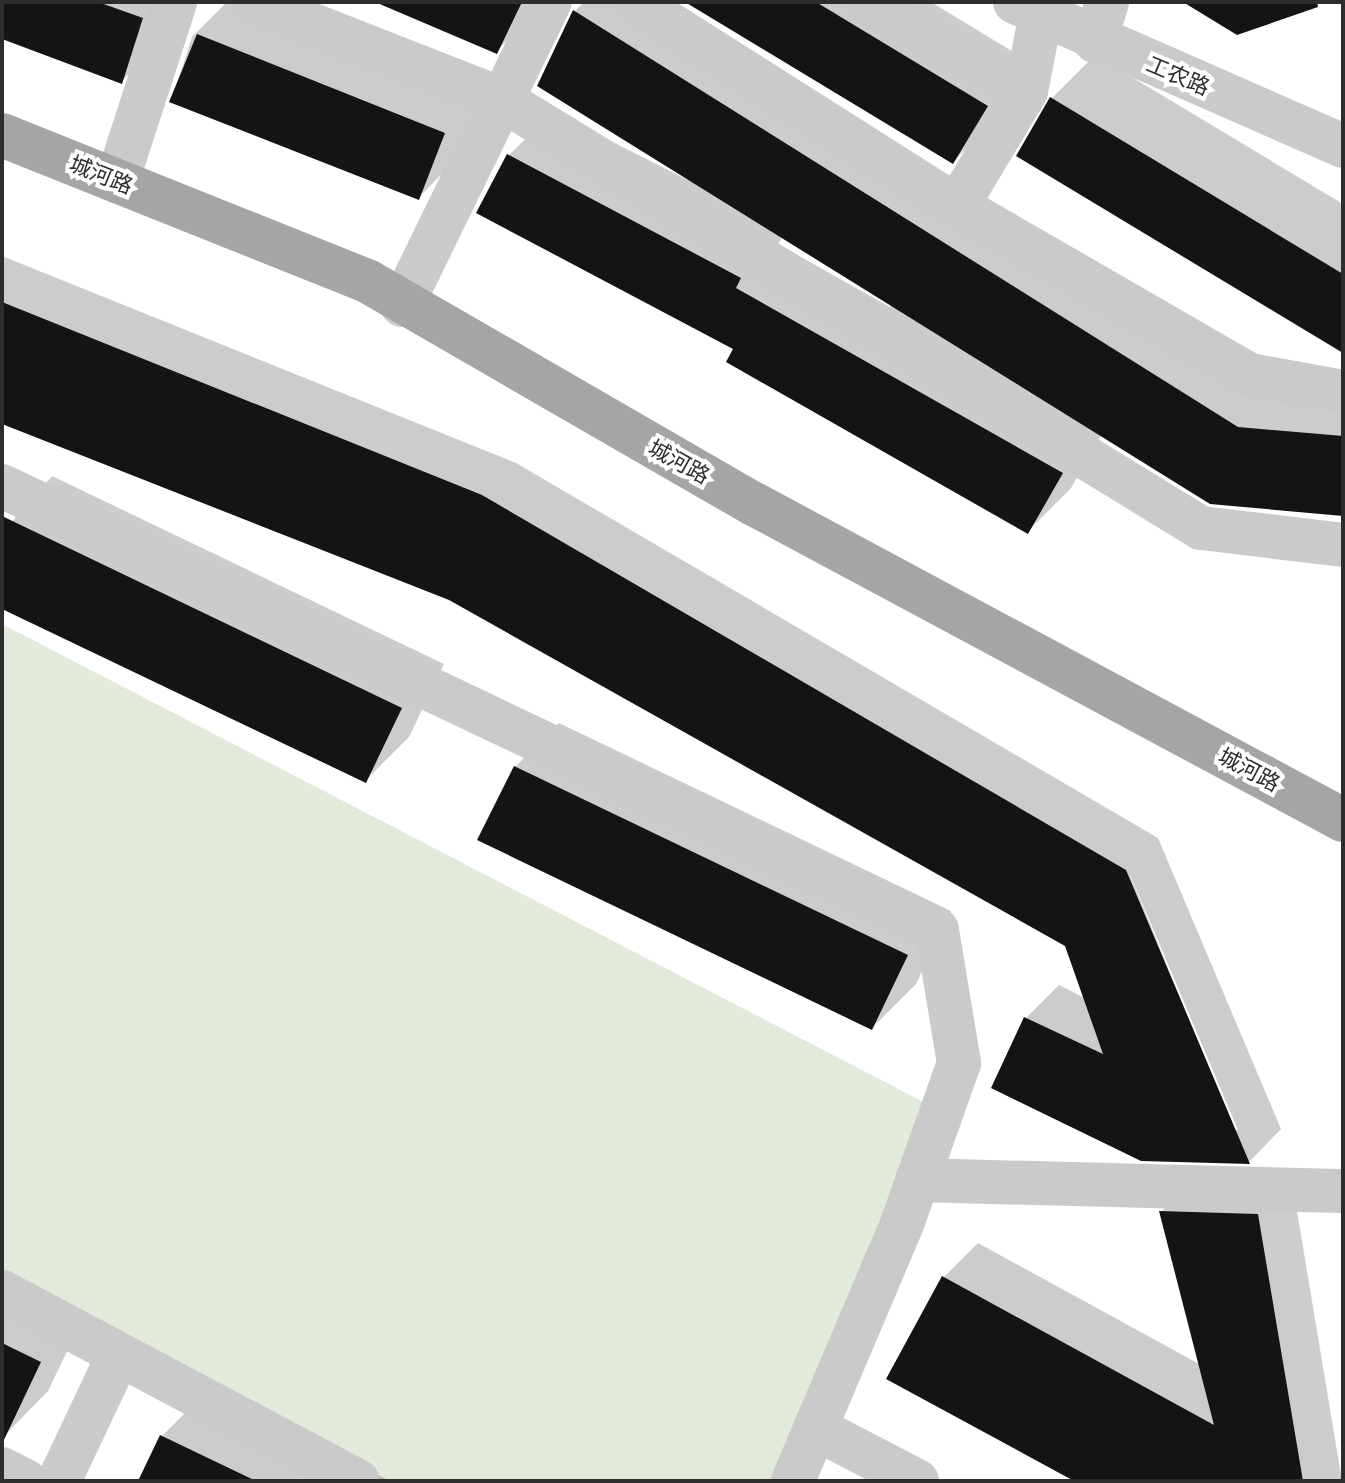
<!DOCTYPE html>
<meta charset="utf-8">
<style>
body{margin:0}
#map{position:relative;width:1345px;height:1483px;overflow:hidden;background:#fff;font-family:Mulish,"Noto Sans SC",sans-serif}
div>[style]{position:absolute}
.green>*{inset:0;background:#e1eadb}
.shadow>*{inset:0;background:#0003}
.building>*{inset:0;background:#141414}
.minor>*{height:44px;margin:-22px;padding:0 22px;transform-origin:22px;border-radius:22px;background:#cacaca}
.major>*{height:44px;margin:-22px;padding:0 22px;transform-origin:22px;border-radius:22px;background:#a5a5a5}
span{translate:-50% -50%;white-space:nowrap;text-align:center;line-height:1.15;-webkit-text-stroke:8px #fff;paint-order:stroke}
.street-label{font-size:22px;color:#2d2d2d}
.frame{position:absolute;inset:0;border:4px solid #2d2d2d;pointer-events:none}
</style>
<div id="map">
<div class="green">
<i style="clip-path:polygon(2px 624px,941px 1111px,791px 1481px,359px 1481px,2px 1292px)"></i>
</div>
<div class="shadow">
<i style="clip-path:polygon(2px 2px,177px 2px,165px 38px,122px 81px,2px 37px)"></i>
<i style="clip-path:polygon(227px 2px,259px 2px,488px 89px,462px 154px,418px 198px,172px 100px,192px 37px)"></i>
<i style="clip-path:polygon(380px 2px,543px 2px,496px 52px)"></i>
<i style="clip-path:polygon(evenodd,584px 2px,661px 2px,1278px 388px,1343px 394px,1343px 514px,1102px 434px,1071px 488px,1027px 532px,736px 348px,509px 155px,553px 112px,712px 192px,575px 11px,584px 2px,783px 236px,892px 304px,890px 307px,778px 244px,783px 236px)"></i>
<i style="clip-path:polygon(689px 2px,931px 2px,1030px 62px,996px 118px,953px 162px)"></i>
<i style="clip-path:polygon(1095px 55px,1343px 204px,1343px 351px,1052px 98px)"></i>
<i style="clip-path:polygon(evenodd,2px 256px,516px 463px,1158px 838px,1281px 1129px,1249px 1162px,1026px 1018px,1059px 985px,1085px 998px,1066px 945px,450px 598px,2px 422px,2px 256px,1124px 860px,1238px 1130px,1234px 1130px,1124px 860px)"></i>
<i style="clip-path:polygon(52px 476px,444px 664px,409px 737px,365px 781px,2px 606px,2px 533px)"></i>
<i style="clip-path:polygon(559px 723px,951px 911px,916px 984px,872px 1028px,515px 767px)"></i>
<i style="clip-path:polygon(1195px 1178px,1292px 1181px,1342px 1481px,1078px 1481px,944px 1277px,978px 1243px,1201px 1365px,1161px 1212px)"></i>
<i style="clip-path:polygon(2px 1279px,83px 1318px,48px 1391px,5px 1435px)"></i>
<i style="clip-path:polygon(206px 1392px,390px 1481px,141px 1481px,162px 1436px)"></i>
</div>
<div class="building">
<i style="clip-path:polygon(2px 2px,98px 2px,143px 18px,122px 84px,2px 39px)"></i>
<i style="clip-path:polygon(375px 2px,522px 2px,497px 54px)"></i>
<i style="clip-path:polygon(685px 2px,816px 2px,988px 106px,953px 164px)"></i>
<i style="clip-path:polygon(1183px 2px,1317px 2px,1318px 7px,1237px 35px)"></i>
<i style="clip-path:polygon(573px 10px,1238px 427px,1343px 436px,1343px 516px,1210px 504px,537px 86px)"></i>
<i style="clip-path:polygon(197px 34px,445px 133px,419px 200px,169px 102px)"></i>
<i style="clip-path:polygon(1050px 97px,1343px 274px,1343px 353px,1016px 156px)"></i>
<i style="clip-path:polygon(507px 154px,741px 278px,736px 288px,1063px 473px,1028px 534px,726px 362px,733px 349px,476px 213px)"></i>
<i style="clip-path:polygon(2px 302px,482px 495px,1126px 870px,1250px 1164px,1141px 1161px,991px 1088px,1024px 1017px,1103px 1054px,1065px 946px,449px 600px,2px 424px)"></i>
<i style="clip-path:polygon(2px 516px,402px 708px,366px 783px,2px 609px)"></i>
<i style="clip-path:polygon(514px 766px,908px 955px,872px 1030px,477px 840px)"></i>
<i style="clip-path:polygon(1159px 1211px,1258px 1214px,1303px 1481px,1074px 1481px,886px 1379px,942px 1276px,1214px 1425px)"></i>
<i style="clip-path:polygon(2px 1343px,41px 1362px,2px 1444px)"></i>
<i style="clip-path:polygon(160px 1435px,256px 1481px,138px 1481px)"></i>
</div>
<div class="minor">
<i style="left:254px;top:2px;width:263px;rotate:21.4deg"></i>
<i style="left:499px;top:98px;width:823px;rotate:31.49deg"></i>
<i style="left:1201px;top:528px;width:143px;rotate:6.8deg"></i>
<i style="left:635px;top:2px;width:381px;rotate:32.4deg"></i>
<i style="left:957px;top:206px;width:338px;rotate:30deg"></i>
<i style="left:1250px;top:375px;width:95px;rotate:10.4deg"></i>
<i style="left:868px;top:2px;width:181px;rotate:29.4deg"></i>
<i style="left:1015px;top:2px;width:358px;rotate:23.7deg"></i>
<i style="left:1095px;top:41px;width:41px;rotate:-72.9deg"></i>
<i style="left:117px;top:181px;width:188px;rotate:-72deg"></i>
<i style="left:957px;top:206px;width:134px;rotate:-59deg"></i>
<i style="left:1026px;top:91px;width:78px;rotate:-79deg"></i>
<i style="left:402px;top:305px;width:337px;rotate:-64deg"></i>
<i style="left:2px;top:486px;width:1035px;rotate:25.4deg"></i>
<i style="left:937px;top:930px;width:135px;rotate:80.6deg"></i>
<i style="left:959px;top:1063px;width:171px;rotate:109.5deg"></i>
<i style="left:902px;top:1224px;width:279px;rotate:113deg"></i>
<i style="left:917px;top:1180px;width:424px;rotate:1.5deg"></i>
<i style="left:2px;top:1292px;width:403px;rotate:28deg"></i>
<i style="left:815px;top:1428px;width:115px;rotate:27.5deg"></i>
<i style="left:2px;top:1469px;width:27px;rotate:27deg"></i>
<i style="left:59px;top:1481px;width:140px;rotate:-64.7deg"></i>
</div>
<div class="major">
<i style="left:2px;top:135px;width:395px;rotate:21.8deg"></i>
<i style="left:369px;top:282px;width:444px;rotate:30deg"></i>
<i style="left:754px;top:504px;width:668px;rotate:28.21deg"></i>
</div>
<div class="street-label">
<span style="left:1178px;top:76px;rotate:23deg">工农路</span>
<span style="left:101px;top:175px;rotate:22deg">城河路</span>
<span style="left:679px;top:462px;rotate:29deg">城河路</span>
<span style="left:1249px;top:770px;rotate:28deg">城河路</span>
</div>
<div class="frame"></div>
</div>
